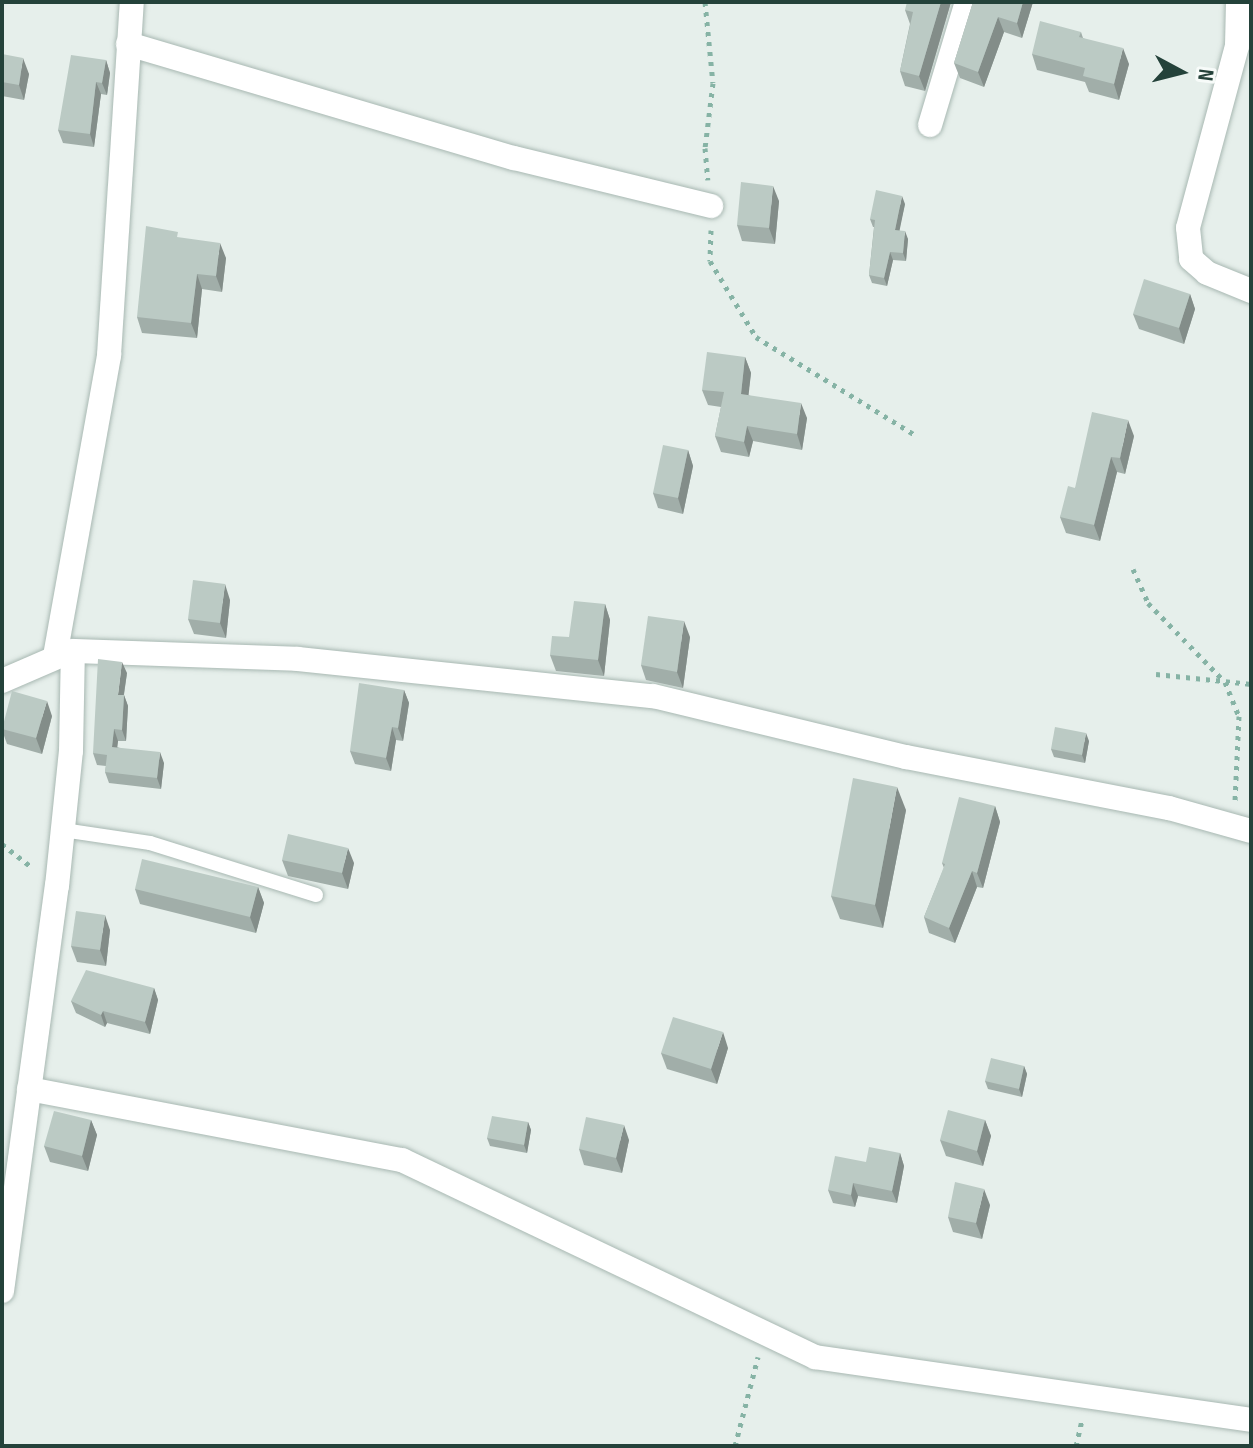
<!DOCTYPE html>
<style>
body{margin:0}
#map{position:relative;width:1253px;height:1448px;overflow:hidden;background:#e6efeb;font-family:"Sofia Sans Condensed",sans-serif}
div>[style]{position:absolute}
.path>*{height:5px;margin-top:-2.5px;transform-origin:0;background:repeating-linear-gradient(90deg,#86b3a5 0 4px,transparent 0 10px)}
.roads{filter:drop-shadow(0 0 2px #a8b8b2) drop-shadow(0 0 2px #a8b8b2)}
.lane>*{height:14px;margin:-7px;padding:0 7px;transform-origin:7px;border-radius:7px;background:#fff}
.street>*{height:24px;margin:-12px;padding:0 12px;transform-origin:12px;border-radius:12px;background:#fff}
.wall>*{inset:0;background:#a1aea9}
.shaded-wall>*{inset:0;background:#838d89}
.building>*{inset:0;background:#bbcac4}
span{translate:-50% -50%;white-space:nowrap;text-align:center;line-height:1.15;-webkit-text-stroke:6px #f7fbf9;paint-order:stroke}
.frame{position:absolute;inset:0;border:4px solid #24423a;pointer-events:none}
.north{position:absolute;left:1141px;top:32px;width:80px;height:80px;-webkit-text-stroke:6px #f7fbf9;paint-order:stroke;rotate:97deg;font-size:22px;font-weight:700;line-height:32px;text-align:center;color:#24423a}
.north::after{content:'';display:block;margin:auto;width:28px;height:36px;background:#24423a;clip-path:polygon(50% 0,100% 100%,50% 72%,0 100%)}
</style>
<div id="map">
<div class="path">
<i style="left:705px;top:2px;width:81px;rotate:84.4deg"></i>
<i style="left:713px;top:83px;width:65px;rotate:97deg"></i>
<i style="left:705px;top:148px;width:32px;rotate:85deg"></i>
<i style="left:711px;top:230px;width:31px;rotate:92deg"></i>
<i style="left:710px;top:261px;width:89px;rotate:58.8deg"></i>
<i style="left:756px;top:337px;width:189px;rotate:31.6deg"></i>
<i style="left:1133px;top:569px;width:37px;rotate:66deg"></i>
<i style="left:1148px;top:603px;width:110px;rotate:45.7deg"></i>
<i style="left:1225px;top:682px;width:37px;rotate:68deg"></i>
<i style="left:1239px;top:716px;width:85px;rotate:92.7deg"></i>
<i style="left:1156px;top:674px;width:96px;rotate:6deg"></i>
<i style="left:2px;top:844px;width:39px;rotate:38deg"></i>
<i style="left:735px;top:1446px;width:92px;rotate:-75.5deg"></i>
<i style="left:1076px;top:1446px;width:26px;rotate:-77deg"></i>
</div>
<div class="roads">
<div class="lane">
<i style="left:63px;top:830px;width:88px;rotate:8.5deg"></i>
<i style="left:150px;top:843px;width:174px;rotate:17.4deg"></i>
</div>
<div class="street">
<i style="left:1238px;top:2px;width:44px;rotate:91.3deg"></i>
<i style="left:1237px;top:46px;width:188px;rotate:105.1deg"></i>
<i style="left:1188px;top:228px;width:31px;rotate:84deg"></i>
<i style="left:1191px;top:259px;width:21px;rotate:41deg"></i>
<i style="left:1207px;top:273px;width:48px;rotate:22.2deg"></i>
<i style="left:128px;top:44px;width:402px;rotate:16.5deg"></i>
<i style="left:514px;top:158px;width:203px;rotate:13.7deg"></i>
<i style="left:930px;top:125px;width:128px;rotate:-73.3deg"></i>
<i style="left:55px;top:656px;width:306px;rotate:-79.8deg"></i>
<i style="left:109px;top:355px;width:354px;rotate:-86.3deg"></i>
<i style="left:2px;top:681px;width:73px;rotate:-23.4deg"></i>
<i style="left:29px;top:1089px;width:380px;rotate:10.8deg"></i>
<i style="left:402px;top:1160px;width:458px;rotate:25.5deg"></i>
<i style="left:815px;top:1357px;width:441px;rotate:8.2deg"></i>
<i style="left:2px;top:1291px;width:409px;rotate:-82.3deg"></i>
<i style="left:57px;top:886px;width:136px;rotate:-84.1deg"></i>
<i style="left:71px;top:751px;width:100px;rotate:-88.9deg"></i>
<i style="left:73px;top:651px;width:225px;rotate:2deg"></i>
<i style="left:298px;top:659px;width:357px;rotate:6deg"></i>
<i style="left:653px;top:696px;width:260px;rotate:13.6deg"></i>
<i style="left:906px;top:757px;width:268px;rotate:11deg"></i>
<i style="left:1169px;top:808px;width:85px;rotate:15.7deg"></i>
</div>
</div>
<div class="wall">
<i style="clip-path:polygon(951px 2px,925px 91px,905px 86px,900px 71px,910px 24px,905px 10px)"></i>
<i style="clip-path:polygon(973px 2px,1033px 2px,1022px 38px,1004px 32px,984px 87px,960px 78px,954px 63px)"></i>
<i style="clip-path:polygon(1081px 32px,1083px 38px,1129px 64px,1119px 100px,1089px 92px,1085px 82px,1037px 70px,1032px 54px)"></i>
<i style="clip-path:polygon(2px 54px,29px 74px,24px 100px,2px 96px)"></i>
<i style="clip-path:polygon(106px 60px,110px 73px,107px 95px,101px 94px,94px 147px,63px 143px,58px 130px)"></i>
<i style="clip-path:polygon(779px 201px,775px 244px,742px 241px,737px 225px)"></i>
<i style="clip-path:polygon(905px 204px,899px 230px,908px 239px,906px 261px,893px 260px,887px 286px,872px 283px,869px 275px,874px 227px,873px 227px,870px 219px)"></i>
<i style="clip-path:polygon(180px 238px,226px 258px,222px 292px,202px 289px,197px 338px,142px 333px,137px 317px)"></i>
<i style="clip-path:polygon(1190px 294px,1195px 309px,1184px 344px,1139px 329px,1133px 314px)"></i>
<i style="clip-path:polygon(745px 357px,751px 373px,748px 395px,807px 418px,802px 450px,753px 441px,749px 457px,721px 452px,715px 436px,721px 407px,708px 405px,702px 390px)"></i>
<i style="clip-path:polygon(1134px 436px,1125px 474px,1117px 472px,1100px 541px,1066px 533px,1060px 517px,1075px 488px)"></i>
<i style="clip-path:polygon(688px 450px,693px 466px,683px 514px,658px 508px,653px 493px)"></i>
<i style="clip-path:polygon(230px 600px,226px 638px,194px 634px,188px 619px)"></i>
<i style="clip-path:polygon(605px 604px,610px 620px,604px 676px,556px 671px,550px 655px)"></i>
<i style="clip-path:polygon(690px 637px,683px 688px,646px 680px,641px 665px)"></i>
<i style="clip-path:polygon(127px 673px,124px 695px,128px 706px,126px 741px,118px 741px,117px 747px,164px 763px,161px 789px,109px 783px,105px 772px,106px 766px,97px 765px,93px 753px)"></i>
<i style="clip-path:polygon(404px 690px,409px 703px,403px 741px,396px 740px,391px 771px,355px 764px,350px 751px)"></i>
<i style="clip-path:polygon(52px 716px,42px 754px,7px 744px,2px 730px,2px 726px)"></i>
<i style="clip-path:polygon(1089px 741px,1085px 763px,1054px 757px,1051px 749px)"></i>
<i style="clip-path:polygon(995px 806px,1000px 822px,983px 888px,977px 887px,955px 943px,929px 933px,924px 917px,944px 868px,942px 863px)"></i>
<i style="clip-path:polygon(906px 810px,883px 928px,840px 919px,831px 896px)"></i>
<i style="clip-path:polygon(282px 860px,354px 863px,348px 889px,288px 876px)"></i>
<i style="clip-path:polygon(258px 887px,264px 903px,256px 933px,140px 904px,135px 889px)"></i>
<i style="clip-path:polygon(110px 930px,106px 966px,77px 962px,71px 946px)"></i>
<i style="clip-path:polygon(154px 988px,158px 1000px,150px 1034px,107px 1023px,105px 1027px,76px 1013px,71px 1001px)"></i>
<i style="clip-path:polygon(728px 1048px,717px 1084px,667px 1069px,661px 1053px)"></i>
<i style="clip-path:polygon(1024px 1066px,1027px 1074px,1022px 1097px,988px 1089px,985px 1081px)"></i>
<i style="clip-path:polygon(91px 1120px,97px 1135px,88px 1171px,50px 1162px,44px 1146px)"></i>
<i style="clip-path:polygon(985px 1120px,991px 1136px,983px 1166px,946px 1156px,940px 1140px)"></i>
<i style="clip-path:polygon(528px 1122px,531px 1130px,527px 1153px,490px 1146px,487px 1138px)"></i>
<i style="clip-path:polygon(629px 1140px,622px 1173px,584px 1165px,579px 1149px)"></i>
<i style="clip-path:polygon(900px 1153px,904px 1166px,897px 1203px,858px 1196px,855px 1207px,833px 1203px,828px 1190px,866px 1162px)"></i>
<i style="clip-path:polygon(990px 1205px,982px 1239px,953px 1232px,948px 1217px)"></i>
</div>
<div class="shaded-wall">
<i style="clip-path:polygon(941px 2px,951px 2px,925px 91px,919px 76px)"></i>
<i style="clip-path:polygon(1023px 2px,1033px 2px,1022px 38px,1017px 23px)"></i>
<i style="clip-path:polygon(998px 17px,1004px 32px,984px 87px,978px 72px)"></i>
<i style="clip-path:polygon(1123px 48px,1129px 64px,1119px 100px,1114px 84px)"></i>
<i style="clip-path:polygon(23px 58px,29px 74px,24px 100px,19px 85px)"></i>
<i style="clip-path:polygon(106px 60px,110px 73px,107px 95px,102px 83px)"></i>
<i style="clip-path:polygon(96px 82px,101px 94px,94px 147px,90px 134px)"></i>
<i style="clip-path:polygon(773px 186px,779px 201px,775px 244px,769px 228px)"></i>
<i style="clip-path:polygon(902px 196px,905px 204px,898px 238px,895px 230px)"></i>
<i style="clip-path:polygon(905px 231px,908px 239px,906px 261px,903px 253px)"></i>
<i style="clip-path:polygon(220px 243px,226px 258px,222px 292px,216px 276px)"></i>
<i style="clip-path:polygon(890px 252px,893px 260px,887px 286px,884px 278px)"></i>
<i style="clip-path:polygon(197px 274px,202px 289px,197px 338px,191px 323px)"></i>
<i style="clip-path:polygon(1190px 294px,1195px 309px,1184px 344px,1179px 328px)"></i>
<i style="clip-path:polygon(745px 357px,751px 373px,747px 409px,741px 394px)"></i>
<i style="clip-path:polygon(801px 403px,807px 418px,802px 450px,797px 434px)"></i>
<i style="clip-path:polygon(1128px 420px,1134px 436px,1125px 474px,1120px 458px)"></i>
<i style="clip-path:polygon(747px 426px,753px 441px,749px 457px,744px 442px)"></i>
<i style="clip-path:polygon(688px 450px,693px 466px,683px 514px,678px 498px)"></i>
<i style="clip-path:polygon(1111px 457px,1117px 472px,1100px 541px,1094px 525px)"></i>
<i style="clip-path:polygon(225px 584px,230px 600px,226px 638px,220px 623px)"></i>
<i style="clip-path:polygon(605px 604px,610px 620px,604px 676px,598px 660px)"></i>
<i style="clip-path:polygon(684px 621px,690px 637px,683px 688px,677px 672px)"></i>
<i style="clip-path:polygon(122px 662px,127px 673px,122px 706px,118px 695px)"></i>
<i style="clip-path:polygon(404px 690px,409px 703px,403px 741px,398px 728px)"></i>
<i style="clip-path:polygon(124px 695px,128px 706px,126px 741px,122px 730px)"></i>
<i style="clip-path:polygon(47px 701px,52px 716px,42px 754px,36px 738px)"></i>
<i style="clip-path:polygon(392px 727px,396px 740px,391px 771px,386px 758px)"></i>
<i style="clip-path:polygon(114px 729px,118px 741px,116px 758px,112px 747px)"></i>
<i style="clip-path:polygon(1086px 733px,1089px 741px,1085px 763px,1082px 755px)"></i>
<i style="clip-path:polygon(160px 752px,164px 763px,161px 789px,157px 778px)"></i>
<i style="clip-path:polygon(897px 787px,906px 810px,883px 928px,875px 905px)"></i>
<i style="clip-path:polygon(995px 806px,1000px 822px,983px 888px,977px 873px)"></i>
<i style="clip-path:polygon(348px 848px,354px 863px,348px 889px,342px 873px)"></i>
<i style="clip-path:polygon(972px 871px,977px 887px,955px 943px,949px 928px)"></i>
<i style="clip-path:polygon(258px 887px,264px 903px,256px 933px,250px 917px)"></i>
<i style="clip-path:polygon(105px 915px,110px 930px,106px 966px,100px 950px)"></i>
<i style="clip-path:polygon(154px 988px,158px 1000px,150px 1034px,145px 1022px)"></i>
<i style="clip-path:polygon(103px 1011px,107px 1023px,105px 1027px,101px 1015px)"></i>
<i style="clip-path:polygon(723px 1032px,728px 1048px,717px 1084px,711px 1069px)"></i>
<i style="clip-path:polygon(1024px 1066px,1027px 1074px,1022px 1097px,1019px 1089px)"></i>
<i style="clip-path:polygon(91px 1120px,97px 1135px,88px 1171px,82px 1156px)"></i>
<i style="clip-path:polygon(985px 1120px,991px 1136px,983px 1166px,977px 1151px)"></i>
<i style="clip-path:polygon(528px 1122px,531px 1130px,527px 1153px,524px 1145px)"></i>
<i style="clip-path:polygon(624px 1125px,629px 1140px,622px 1173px,616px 1158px)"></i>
<i style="clip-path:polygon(900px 1153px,904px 1166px,897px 1203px,892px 1191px)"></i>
<i style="clip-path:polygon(853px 1183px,858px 1196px,855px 1207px,851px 1195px)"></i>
<i style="clip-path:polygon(984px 1189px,990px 1205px,982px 1239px,976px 1223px)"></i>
</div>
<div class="building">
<i style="clip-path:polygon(907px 2px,941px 2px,919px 76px,900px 71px,913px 12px,905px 10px)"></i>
<i style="clip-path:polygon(973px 2px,1023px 2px,1017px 23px,998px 17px,978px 72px,954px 63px)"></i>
<i style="clip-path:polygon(1040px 21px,1081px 32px,1079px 37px,1123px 48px,1114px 84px,1083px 76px,1085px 68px,1032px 54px)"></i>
<i style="clip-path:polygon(2px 54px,23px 58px,19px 85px,2px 82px)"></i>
<i style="clip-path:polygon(71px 55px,106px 60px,102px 83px,96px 82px,90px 134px,58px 130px)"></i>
<i style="clip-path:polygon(741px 182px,773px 186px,769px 228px,737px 225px)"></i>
<i style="clip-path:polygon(876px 190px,902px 196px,895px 230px,905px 231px,903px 253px,890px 252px,884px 278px,869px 275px,875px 220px,870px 219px)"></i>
<i style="clip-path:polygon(146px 226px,178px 232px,177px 237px,220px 243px,216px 276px,197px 274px,191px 323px,137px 317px)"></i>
<i style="clip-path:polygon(1144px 279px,1190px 294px,1179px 328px,1133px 314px)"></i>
<i style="clip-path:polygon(707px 352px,745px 357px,741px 394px,801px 403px,797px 434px,747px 426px,744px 442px,715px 436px,724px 392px,702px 390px)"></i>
<i style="clip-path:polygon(1092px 412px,1128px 420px,1120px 458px,1111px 457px,1094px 525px,1060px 517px,1068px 486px,1075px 488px)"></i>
<i style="clip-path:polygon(663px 445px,688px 450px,678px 498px,653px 493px)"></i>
<i style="clip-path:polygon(193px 580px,225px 584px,220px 623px,188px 619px)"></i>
<i style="clip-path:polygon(574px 601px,605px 604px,598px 660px,550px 655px,552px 636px,569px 637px)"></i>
<i style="clip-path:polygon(648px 616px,684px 621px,677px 672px,641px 665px)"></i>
<i style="clip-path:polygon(98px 659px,122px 662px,118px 695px,124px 695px,122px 730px,114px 729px,112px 747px,160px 752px,157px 778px,105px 772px,107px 755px,93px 753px)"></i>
<i style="clip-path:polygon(359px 683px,404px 690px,398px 728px,392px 727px,386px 758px,350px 751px)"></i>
<i style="clip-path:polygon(12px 691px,47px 701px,36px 738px,2px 729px)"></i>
<i style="clip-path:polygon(1055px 727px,1086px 733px,1082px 755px,1051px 749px)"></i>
<i style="clip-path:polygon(853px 778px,897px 787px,875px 905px,831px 896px)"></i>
<i style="clip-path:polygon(959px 797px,995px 806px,977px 873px,972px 871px,949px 928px,924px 917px,945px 864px,942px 863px)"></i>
<i style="clip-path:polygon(288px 834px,348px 848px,342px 873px,282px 860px)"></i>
<i style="clip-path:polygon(142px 859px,258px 887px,250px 917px,135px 889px)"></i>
<i style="clip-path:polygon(76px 911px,105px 915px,100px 950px,71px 946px)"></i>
<i style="clip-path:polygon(86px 970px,154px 988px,145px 1022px,103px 1011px,101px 1015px,71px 1001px)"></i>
<i style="clip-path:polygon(673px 1017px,723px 1032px,711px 1069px,661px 1053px)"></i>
<i style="clip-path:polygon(991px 1058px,1024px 1066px,1019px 1089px,985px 1081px)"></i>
<i style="clip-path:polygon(948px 1110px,985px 1120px,977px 1151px,940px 1140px)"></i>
<i style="clip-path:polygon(54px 1111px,91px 1120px,82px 1156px,44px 1146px)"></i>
<i style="clip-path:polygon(492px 1116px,528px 1122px,524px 1145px,487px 1138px)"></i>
<i style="clip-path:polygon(586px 1117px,624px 1125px,616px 1158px,579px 1149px)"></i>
<i style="clip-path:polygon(869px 1147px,900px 1153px,892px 1191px,853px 1183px,851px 1195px,828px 1190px,835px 1156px,866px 1162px)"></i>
<i style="clip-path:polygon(955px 1182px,984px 1189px,976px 1223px,948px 1217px)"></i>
</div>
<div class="frame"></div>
<div class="north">N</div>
</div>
